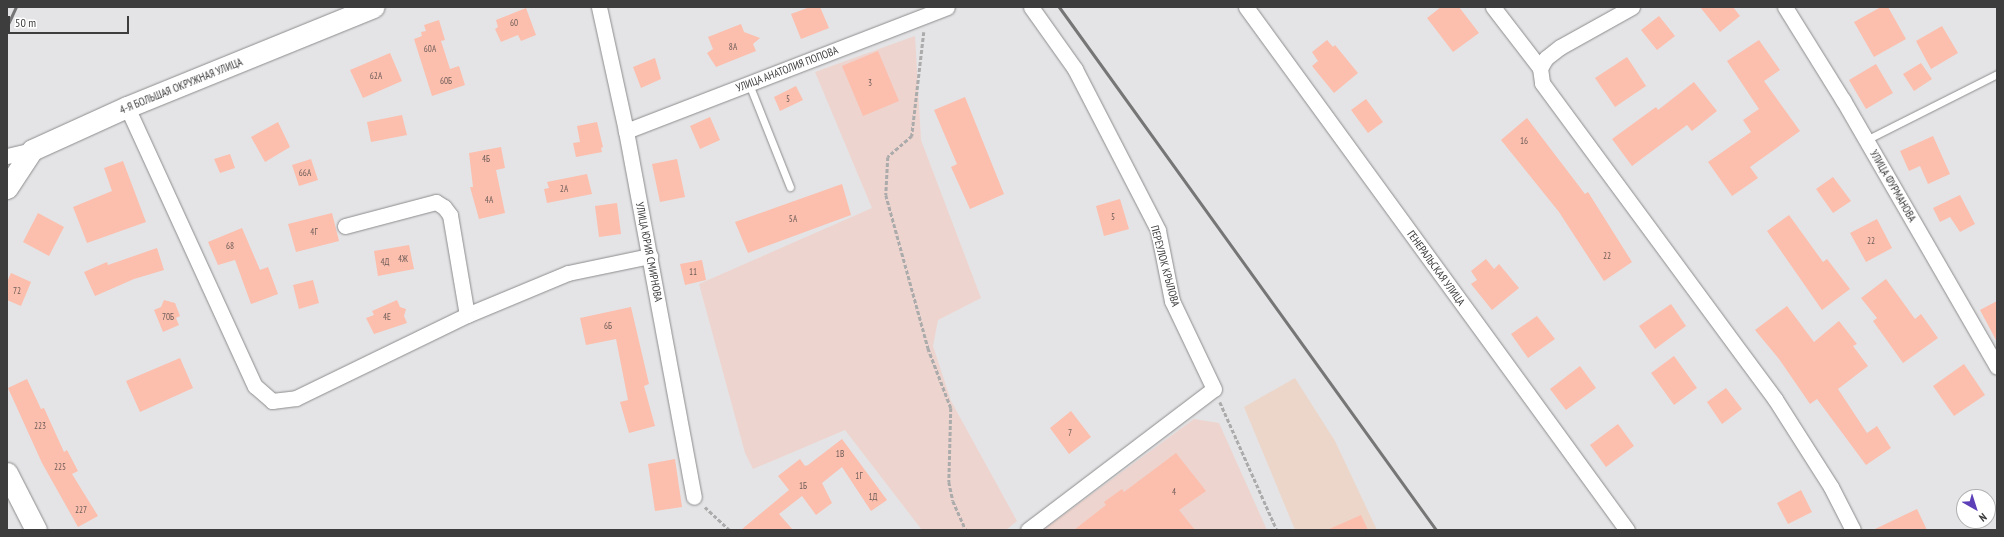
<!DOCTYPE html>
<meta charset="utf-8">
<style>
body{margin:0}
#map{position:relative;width:2004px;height:537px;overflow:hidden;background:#e4e4e6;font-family:"PT Sans Narrow",sans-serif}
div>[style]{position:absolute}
.commercial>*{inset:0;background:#ecd6ca}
.education>*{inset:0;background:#eed4ce}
.building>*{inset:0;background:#fcbead}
.path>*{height:2.5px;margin-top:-1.25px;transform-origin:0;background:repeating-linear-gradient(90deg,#ababac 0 4px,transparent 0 6px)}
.roads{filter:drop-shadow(0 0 1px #8c8c8e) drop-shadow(0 0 1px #8c8c8e)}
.lane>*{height:7px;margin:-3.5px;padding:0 3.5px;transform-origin:3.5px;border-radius:3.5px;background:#fff}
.street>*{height:15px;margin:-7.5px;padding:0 7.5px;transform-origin:7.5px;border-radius:7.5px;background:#fff}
.secondary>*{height:21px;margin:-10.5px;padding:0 10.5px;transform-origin:10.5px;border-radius:10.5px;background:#fff}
.rail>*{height:3px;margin:-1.5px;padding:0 1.5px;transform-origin:1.5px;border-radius:1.5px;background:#767677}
span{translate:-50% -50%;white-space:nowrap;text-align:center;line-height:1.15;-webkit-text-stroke:3px #fff;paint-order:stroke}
.number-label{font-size:9px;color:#6d5d59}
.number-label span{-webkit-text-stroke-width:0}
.street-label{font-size:11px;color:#3d3d3d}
.frame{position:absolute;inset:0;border:8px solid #3d3d3d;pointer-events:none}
.north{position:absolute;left:1956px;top:489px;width:40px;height:40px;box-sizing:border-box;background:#fff;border:1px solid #b1b1b1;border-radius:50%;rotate:141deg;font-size:11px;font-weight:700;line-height:16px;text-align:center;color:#3d3d3d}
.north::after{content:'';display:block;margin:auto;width:14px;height:18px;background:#5d40b8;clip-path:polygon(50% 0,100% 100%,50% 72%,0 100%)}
.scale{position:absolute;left:8px;top:16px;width:121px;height:18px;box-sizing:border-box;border:2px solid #3d3d3d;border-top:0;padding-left:5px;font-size:12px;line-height:14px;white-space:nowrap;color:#3d3d3d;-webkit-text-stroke:3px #fff;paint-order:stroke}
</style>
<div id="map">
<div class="commercial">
<i style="clip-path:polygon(1295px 378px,1335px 441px,1377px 530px,1295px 530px,1244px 407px)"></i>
</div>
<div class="education">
<i style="clip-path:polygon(915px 36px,921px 140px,981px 298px,938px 320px,933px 346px,951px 401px,1017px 521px,1006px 530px,922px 530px,845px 430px,753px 469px,745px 453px,699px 284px,872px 208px,815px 72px)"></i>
<i style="clip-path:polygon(1194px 419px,1219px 423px,1267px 530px,1043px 530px)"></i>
</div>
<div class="building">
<i style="clip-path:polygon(810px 7px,820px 7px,829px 28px,801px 39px,791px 14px)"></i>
<i style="clip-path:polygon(1441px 7px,1459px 7px,1479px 33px,1453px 52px,1427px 18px)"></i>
<i style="clip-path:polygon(1700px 7px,1733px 7px,1740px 16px,1720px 32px)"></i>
<i style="clip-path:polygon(1881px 7px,1888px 7px,1906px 39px,1874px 57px,1854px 22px)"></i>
<i style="clip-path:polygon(526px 8px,536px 35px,521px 41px,518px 35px,501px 42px,495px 29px,498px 27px,496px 20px)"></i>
<i style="clip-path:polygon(1659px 16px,1675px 36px,1657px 50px,1641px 30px)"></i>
<i style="clip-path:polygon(439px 20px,445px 40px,441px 41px,450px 69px,459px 66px,465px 85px,432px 96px,414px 39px,422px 36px,421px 32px,426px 31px,424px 25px)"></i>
<i style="clip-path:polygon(741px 24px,744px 32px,760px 38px,753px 44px,756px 51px,716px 67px,707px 53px,713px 49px,708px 37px)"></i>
<i style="clip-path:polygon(1942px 26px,1958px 53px,1931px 69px,1916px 41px)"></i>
<i style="clip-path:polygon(1327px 40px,1333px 47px,1335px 45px,1358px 73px,1334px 93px,1312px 66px,1318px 61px,1312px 52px)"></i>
<i style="clip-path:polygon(1759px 40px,1780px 70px,1764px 81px,1800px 131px,1750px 167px,1758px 178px,1732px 196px,1708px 162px,1751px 132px,1743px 120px,1759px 109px,1727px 61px)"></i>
<i style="clip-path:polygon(878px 51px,899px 101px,863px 116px,842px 66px)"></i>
<i style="clip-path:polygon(390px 53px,402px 81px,363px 98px,350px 70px)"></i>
<i style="clip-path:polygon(1627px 57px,1646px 86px,1615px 107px,1595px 78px)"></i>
<i style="clip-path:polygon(655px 58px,661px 79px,641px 88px,633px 67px)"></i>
<i style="clip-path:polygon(1921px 63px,1932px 79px,1914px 91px,1903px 74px)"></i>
<i style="clip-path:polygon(1876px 64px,1893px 93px,1866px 109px,1849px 80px)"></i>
<i style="clip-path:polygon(1694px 82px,1717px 111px,1692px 131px,1687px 125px,1632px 166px,1612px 139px,1656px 107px,1658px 110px)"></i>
<i style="clip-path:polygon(796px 86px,803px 100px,780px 111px,774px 97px)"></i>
<i style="clip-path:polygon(965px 97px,1004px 194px,970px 209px,951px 167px,957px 164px,934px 110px)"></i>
<i style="clip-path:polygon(1366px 99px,1383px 122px,1368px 133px,1351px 110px)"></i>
<i style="clip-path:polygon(402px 115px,407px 135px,371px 142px,367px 122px)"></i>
<i style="clip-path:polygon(710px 117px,720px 140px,700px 149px,690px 126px)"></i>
<i style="clip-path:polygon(1527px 118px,1585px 194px,1588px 192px,1632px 262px,1604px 281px,1559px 212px,1501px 140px)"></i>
<i style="clip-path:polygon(278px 122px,290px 147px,265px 162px,251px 137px)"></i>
<i style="clip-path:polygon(597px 122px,603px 147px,601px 148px,602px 152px,576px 157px,573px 143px,580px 142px,577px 126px)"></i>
<i style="clip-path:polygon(1933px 136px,1950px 174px,1928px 184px,1920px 166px,1909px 171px,1900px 151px)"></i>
<i style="clip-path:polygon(501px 147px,505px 168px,496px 170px,505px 213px,479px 219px,470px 187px,473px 187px,469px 153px)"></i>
<i style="clip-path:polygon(230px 154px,235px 168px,220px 173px,214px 159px)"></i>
<i style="clip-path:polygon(311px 159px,318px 180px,299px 186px,292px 165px)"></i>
<i style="clip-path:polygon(677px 159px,685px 197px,660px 202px,652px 164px)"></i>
<i style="clip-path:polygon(123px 161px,146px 222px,87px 243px,73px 207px,112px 191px,104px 168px)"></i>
<i style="clip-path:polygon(587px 174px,592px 194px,547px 203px,544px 189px,549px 188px,547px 182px)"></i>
<i style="clip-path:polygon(1833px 177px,1851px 201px,1833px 213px,1816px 189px)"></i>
<i style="clip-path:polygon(842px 184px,851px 215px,748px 253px,735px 222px)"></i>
<i style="clip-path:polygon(1960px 195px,1975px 224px,1960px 232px,1950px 217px,1940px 222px,1933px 208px)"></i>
<i style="clip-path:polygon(1120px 199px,1129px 229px,1104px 236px,1096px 206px)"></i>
<i style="clip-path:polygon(617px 203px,621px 234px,599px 237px,595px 206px)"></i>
<i style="clip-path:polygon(38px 213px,64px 227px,49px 256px,23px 242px)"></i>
<i style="clip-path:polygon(332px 213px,339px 241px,296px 252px,288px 224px)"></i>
<i style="clip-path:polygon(1789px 215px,1823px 262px,1827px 259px,1850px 289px,1822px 310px,1767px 231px)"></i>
<i style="clip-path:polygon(1877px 219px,1892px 248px,1866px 262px,1850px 233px)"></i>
<i style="clip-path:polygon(242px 228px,260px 270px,268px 267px,278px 294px,251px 304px,235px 260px,218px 265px,208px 242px)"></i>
<i style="clip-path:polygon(409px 245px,414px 269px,378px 276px,374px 251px)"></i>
<i style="clip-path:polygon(157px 248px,164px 270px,134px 279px,95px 296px,84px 272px,107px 262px,108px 265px)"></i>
<i style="clip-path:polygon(1486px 259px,1494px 269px,1499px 264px,1519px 288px,1492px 310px,1471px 284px,1477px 280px,1471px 271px)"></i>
<i style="clip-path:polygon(702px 260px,706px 280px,685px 285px,680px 264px)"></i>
<i style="clip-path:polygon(11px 273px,31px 282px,21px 306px,7px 300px,7px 282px)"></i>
<i style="clip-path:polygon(1886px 279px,1915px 319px,1921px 314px,1938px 338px,1903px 363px,1873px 321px,1877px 318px,1861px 298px)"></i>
<i style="clip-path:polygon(313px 280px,319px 303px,299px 309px,293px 285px)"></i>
<i style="clip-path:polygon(164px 300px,175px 303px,180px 316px,176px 318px,179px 325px,163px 332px,154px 310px,161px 307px)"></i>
<i style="clip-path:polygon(397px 300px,400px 307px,406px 309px,404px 316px,407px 323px,374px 334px,366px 318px,374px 315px,372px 311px)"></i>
<i style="clip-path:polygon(1997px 301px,1997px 342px,1980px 310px)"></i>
<i style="clip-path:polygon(1671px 304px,1686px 326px,1655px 349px,1639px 326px)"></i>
<i style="clip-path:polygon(1787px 306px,1814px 342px,1839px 321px,1857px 344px,1853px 346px,1868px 366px,1838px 389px,1867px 433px,1877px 426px,1891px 448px,1866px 465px,1817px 399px,1810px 404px,1779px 359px,1755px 330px)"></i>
<i style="clip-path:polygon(631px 307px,649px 384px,644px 386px,655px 426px,629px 433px,620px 402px,628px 400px,616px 339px,586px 345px,580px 318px)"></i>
<i style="clip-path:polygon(1537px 316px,1555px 339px,1528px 358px,1511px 334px)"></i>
<i style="clip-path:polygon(1674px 356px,1697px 388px,1674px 405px,1651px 373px)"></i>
<i style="clip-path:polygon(180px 358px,193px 388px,140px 412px,126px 381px)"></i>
<i style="clip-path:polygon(1964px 364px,1985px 395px,1954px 416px,1933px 386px)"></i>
<i style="clip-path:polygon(1580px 366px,1596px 388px,1566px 410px,1550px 389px)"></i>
<i style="clip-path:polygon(27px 379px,41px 409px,44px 408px,64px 452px,67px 450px,78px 471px,72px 474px,98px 516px,78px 527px,42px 463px,8px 388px)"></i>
<i style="clip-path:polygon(1726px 388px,1742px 409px,1722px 424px,1707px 402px)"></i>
<i style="clip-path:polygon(1071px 411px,1091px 437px,1069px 454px,1050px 428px)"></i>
<i style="clip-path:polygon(1618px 424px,1634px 446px,1606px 467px,1590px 445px)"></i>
<i style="clip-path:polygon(842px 439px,887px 500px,871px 511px,842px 467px,822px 483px,832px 503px,816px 515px,802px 496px,779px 514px,793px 530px,741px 530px,789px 490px,778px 476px,800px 459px,805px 466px,808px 465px)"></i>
<i style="clip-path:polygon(1176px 453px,1206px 491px,1179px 510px,1195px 530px,1074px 530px,1106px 505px,1104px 502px,1122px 489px,1124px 492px)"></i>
<i style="clip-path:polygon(675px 459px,682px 507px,655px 511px,648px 464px)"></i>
<i style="clip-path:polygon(1801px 490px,1812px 512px,1788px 524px,1777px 503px)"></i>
<i style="clip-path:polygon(1917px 509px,1927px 530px,1873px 530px)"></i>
<i style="clip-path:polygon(1361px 515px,1368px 530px,1327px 530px)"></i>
</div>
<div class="path">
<i style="left:924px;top:32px;width:105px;rotate:96.6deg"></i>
<i style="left:912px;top:136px;width:32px;rotate:139deg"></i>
<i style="left:888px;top:157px;width:38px;rotate:93deg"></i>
<i style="left:886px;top:195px;width:159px;rotate:74.6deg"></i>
<i style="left:928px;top:348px;width:64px;rotate:69deg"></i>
<i style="left:951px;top:408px;width:74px;rotate:91.5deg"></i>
<i style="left:949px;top:482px;width:19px;rotate:78deg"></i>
<i style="left:953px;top:501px;width:32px;rotate:66deg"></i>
<i style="left:1220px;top:402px;width:140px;rotate:66deg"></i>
<i style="left:705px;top:507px;width:34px;rotate:43deg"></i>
</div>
<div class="roads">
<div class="lane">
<i style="left:749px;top:84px;width:111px;rotate:68.3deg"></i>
<i style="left:1866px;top:140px;width:147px;rotate:-26.7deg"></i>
</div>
<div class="street">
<i style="left:599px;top:7px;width:127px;rotate:77.7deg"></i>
<i style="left:626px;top:131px;width:372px;rotate:79.5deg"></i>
<i style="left:1246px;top:7px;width:647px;rotate:53.93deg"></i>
<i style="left:1493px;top:7px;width:77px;rotate:52.4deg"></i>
<i style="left:1632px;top:7px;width:82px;rotate:150.9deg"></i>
<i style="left:1560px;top:47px;width:18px;rotate:142deg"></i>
<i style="left:1546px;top:58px;width:12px;rotate:121deg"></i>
<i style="left:1540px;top:68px;width:15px;rotate:82deg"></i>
<i style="left:1542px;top:83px;width:393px;rotate:53.6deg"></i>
<i style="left:1775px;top:399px;width:104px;rotate:57.5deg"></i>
<i style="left:1831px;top:487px;width:48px;rotate:62.9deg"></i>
<i style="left:1785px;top:7px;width:110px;rotate:58.1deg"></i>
<i style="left:1843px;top:100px;width:308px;rotate:60deg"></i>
<i style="left:127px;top:107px;width:307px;rotate:65.4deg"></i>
<i style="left:255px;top:386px;width:23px;rotate:41deg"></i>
<i style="left:272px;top:401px;width:24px;rotate:-7deg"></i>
<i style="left:296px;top:398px;width:190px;rotate:-25.9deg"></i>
<i style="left:467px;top:315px;width:109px;rotate:-22.6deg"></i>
<i style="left:568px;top:273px;width:84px;rotate:-11.7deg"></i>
<i style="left:626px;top:131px;width:344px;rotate:-21.1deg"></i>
<i style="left:7px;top:156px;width:26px;rotate:-13deg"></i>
<i style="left:345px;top:226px;width:94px;rotate:-14.8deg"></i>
<i style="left:436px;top:202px;width:9px;rotate:32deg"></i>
<i style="left:444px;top:207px;width:10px;rotate:53deg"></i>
<i style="left:450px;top:215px;width:101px;rotate:80.4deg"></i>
<i style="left:1028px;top:530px;width:233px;rotate:-37.2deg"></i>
<i style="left:1214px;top:389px;width:98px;rotate:-115.5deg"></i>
<i style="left:1172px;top:301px;width:72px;rotate:-101.2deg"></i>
<i style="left:1158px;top:230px;width:181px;rotate:-117.3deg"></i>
<i style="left:1075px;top:69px;width:76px;rotate:-125.4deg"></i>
</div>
<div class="secondary">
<i style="left:7px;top:188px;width:45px;rotate:-56.7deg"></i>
<i style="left:32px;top:150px;width:104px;rotate:-24.4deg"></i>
<i style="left:127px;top:107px;width:266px;rotate:-22.1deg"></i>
<i style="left:7px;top:473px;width:64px;rotate:63deg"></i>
</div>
</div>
<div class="rail">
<i style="left:1059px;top:7px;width:645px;rotate:54.21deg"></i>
<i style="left:7px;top:26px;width:21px;rotate:-65deg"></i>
</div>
<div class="number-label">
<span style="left:514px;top:23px">60</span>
<span style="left:733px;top:47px">8А</span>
<span style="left:430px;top:49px">60А</span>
<span style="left:376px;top:76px">62А</span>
<span style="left:446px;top:81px">60Б</span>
<span style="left:870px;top:83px">3</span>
<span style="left:788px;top:99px">5</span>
<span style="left:1524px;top:141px">16</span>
<span style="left:486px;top:159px">4Б</span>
<span style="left:305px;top:173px">66А</span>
<span style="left:564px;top:189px">2А</span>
<span style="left:489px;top:200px">4А</span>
<span style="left:1113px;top:217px">5</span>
<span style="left:793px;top:219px">5А</span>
<span style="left:314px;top:232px">4Г</span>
<span style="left:1871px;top:241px">22</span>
<span style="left:230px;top:246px">68</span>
<span style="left:1607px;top:256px">22</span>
<span style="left:403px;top:259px">4Ж</span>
<span style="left:385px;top:262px">4Д</span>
<span style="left:693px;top:272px">11</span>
<span style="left:17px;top:291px">72</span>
<span style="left:168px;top:317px">70Б</span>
<span style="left:387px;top:317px">4Е</span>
<span style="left:608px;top:326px">6Б</span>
<span style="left:40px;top:426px">223</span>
<span style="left:1070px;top:433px">7</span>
<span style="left:840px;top:454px">1В</span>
<span style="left:60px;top:467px">225</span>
<span style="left:859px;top:476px">1Г</span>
<span style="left:803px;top:486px">1Б</span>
<span style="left:1174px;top:492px">4</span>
<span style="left:873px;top:497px">1Д</span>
<span style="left:81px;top:510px">227</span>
</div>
<div class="street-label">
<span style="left:787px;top:69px;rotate:-21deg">УЛИЦА АНАТОЛИЯ ПОПОВА</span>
<span style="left:181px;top:86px;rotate:-22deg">4-Я БОЛЬШАЯ ОКРУЖНАЯ УЛИЦА</span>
<span style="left:1893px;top:186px;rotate:60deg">УЛИЦА ФУРМАНОВА</span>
<span style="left:649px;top:252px;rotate:79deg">УЛИЦА ЮРИЯ СМИРНОВА</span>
<span style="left:1165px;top:266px;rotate:75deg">ПЕРЕУЛОК КРЫЛОВА</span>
<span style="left:1436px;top:268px;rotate:54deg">ГЕНЕРАЛЬСКАЯ УЛИЦА</span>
</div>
<div class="frame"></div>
<div class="north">N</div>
<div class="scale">50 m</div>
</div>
